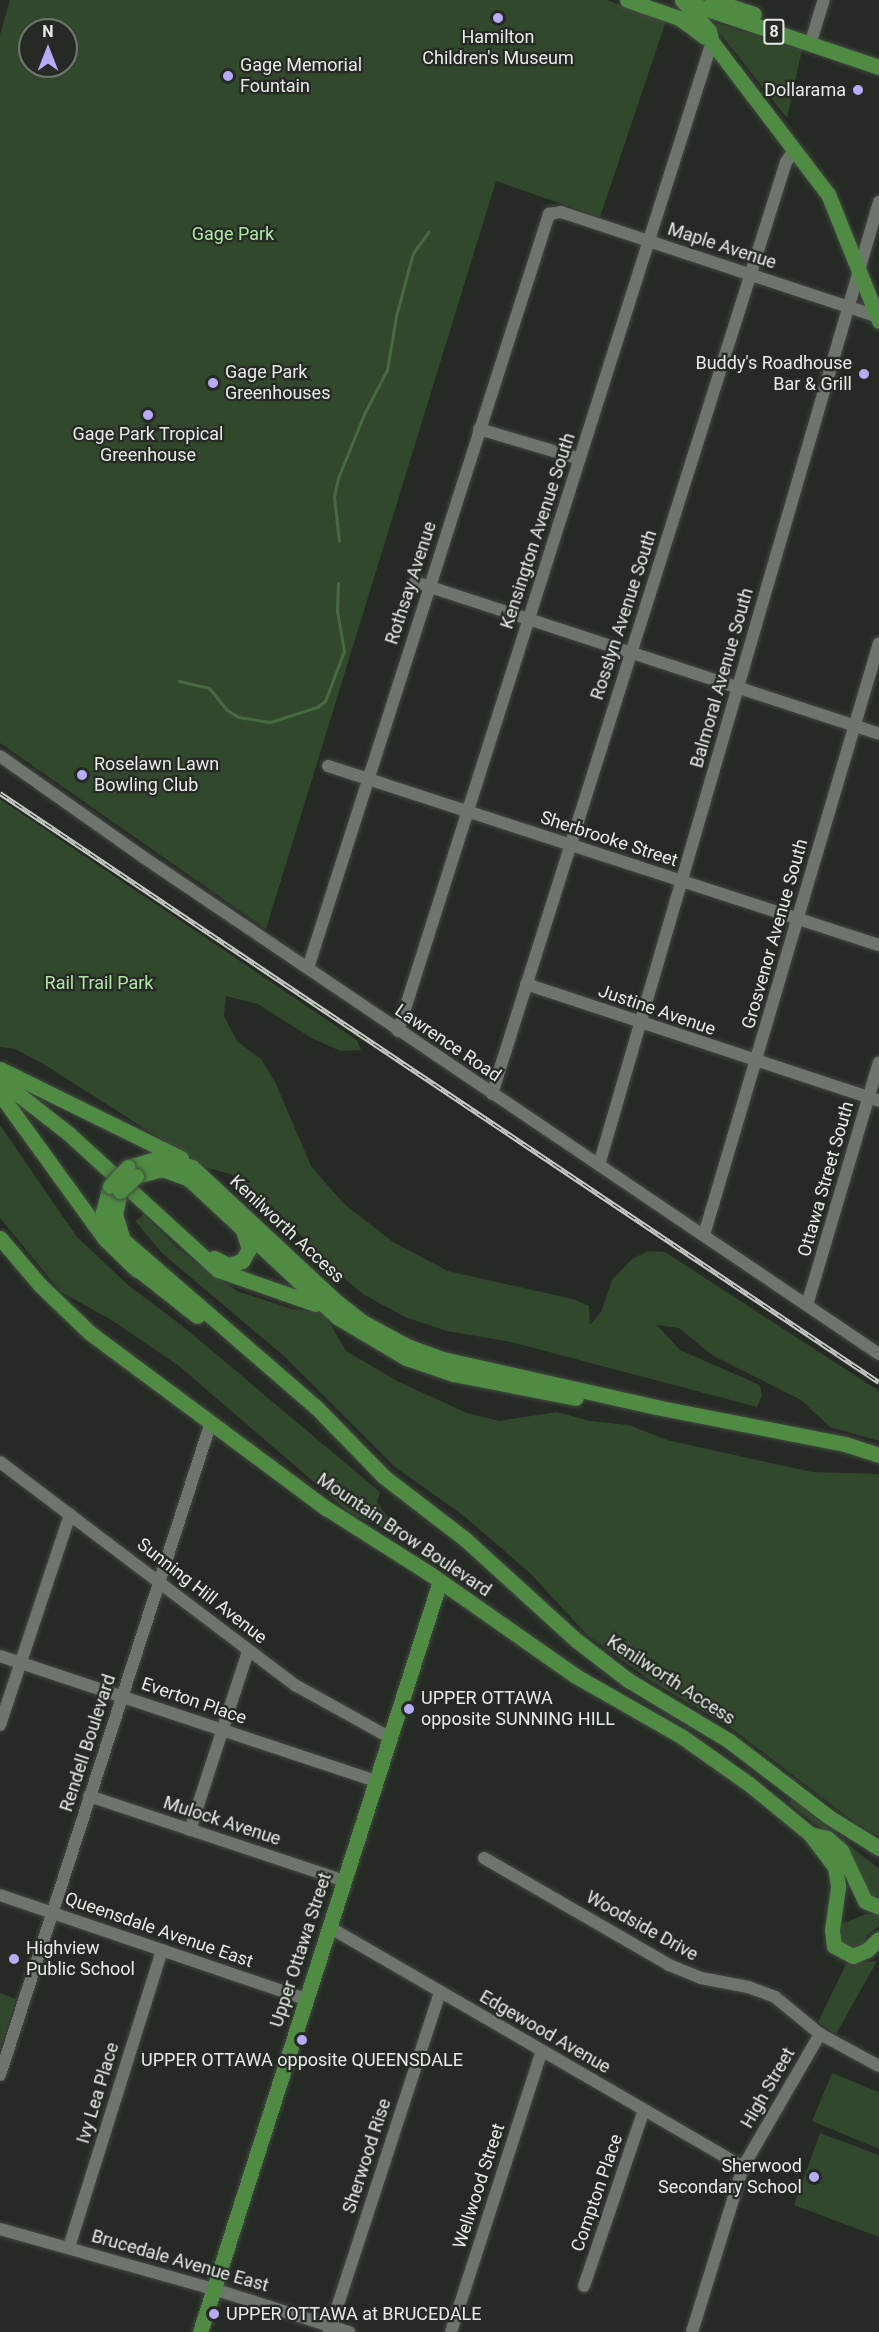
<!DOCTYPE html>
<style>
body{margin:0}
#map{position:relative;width:879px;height:2332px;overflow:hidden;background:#252a24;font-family:Roboto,sans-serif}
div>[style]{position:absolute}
.green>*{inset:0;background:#31482c}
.stream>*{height:3px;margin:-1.5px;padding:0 1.5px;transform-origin:1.5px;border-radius:1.5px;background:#476a40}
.roads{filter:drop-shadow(0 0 2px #424741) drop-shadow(0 0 2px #424741)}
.minor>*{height:12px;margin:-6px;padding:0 6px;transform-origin:6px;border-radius:6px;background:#6e756d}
.major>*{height:15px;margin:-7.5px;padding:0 7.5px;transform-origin:7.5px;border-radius:7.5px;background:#4f8b42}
.rail>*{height:5px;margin-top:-2.5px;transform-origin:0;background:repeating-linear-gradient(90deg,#252a24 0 9px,#c8ccc7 0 18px);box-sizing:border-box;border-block:2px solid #c8ccc7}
.bridges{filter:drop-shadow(0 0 2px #424741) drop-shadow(0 0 2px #424741)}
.major-bridge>*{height:15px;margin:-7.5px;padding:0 7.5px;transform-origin:7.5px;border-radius:7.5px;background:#4f8b42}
.dots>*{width:16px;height:16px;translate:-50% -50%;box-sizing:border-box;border:3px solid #252a24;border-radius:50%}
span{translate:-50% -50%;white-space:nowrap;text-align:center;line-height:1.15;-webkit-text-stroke:4.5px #252a24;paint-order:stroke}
.shield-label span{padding:2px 4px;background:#252a24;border:2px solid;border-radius:4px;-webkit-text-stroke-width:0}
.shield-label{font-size:16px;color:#e7ebe6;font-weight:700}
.poi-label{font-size:18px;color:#e7ebe6}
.left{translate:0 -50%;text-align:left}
.right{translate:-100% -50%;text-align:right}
.park-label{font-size:18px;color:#afe6a4}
.street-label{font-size:18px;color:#e7ebe6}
.north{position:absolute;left:18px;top:18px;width:60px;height:60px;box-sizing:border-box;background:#252a24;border:2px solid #737772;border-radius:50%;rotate:0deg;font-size:16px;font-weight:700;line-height:24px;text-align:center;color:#e7ebe6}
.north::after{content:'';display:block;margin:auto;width:21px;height:27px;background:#b7abf8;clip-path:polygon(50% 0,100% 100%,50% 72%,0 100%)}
</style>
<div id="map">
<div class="green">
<i style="clip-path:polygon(evenodd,10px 0,607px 0,666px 21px,600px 217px,496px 181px,266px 929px,0 743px,0 35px,10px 0,30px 30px,66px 30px,66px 66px,30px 66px,30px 30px)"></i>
<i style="clip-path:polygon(717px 23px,802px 50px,787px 118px,715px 27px)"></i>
<i style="clip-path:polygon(0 799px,357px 1040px,361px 1050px,341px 1051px,313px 1039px,258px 1004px,226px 996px,224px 1016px,237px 1041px,261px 1059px,276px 1084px,311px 1166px,344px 1204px,393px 1242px,448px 1271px,573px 1299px,589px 1306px,590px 1325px,601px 1312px,612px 1280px,632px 1259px,648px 1251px,665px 1252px,879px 1391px,879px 1441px,830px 1427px,801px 1400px,712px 1355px,679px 1328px,657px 1325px,680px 1350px,760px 1385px,762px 1396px,757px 1407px,511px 1342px,447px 1331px,405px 1317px,363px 1294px,324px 1262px,305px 1239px,233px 1175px,205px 1167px,45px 1065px,15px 1049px,0 1047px)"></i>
<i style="clip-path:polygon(0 1125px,77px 1237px,128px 1285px,180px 1324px,380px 1492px,377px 1502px,402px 1537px,350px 1513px,179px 1366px,113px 1321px,61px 1292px,0 1218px)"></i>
<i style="clip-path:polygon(144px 1214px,178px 1249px,237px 1291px,292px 1309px,324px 1313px,346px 1351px,399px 1382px,467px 1413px,499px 1421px,557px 1412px,590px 1421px,629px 1425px,667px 1440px,812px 1472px,879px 1474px,879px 1836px,857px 1824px,731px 1728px,651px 1681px,587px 1635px,531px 1574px,464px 1516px,395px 1467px,284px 1356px,163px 1254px,135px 1221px)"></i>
<i style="clip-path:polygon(792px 1799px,879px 1869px,879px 1900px,869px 1894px,844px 1843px,811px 1821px,789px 1803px)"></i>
<i style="clip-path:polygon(866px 1914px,879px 1915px,879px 1926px,867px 1935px,864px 1944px,855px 1948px,841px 1943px,841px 1924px)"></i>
<i style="clip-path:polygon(877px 1961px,836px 2034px,818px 2022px,846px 1964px)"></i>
<i style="clip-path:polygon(0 1993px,16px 1999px,0 2050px)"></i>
<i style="clip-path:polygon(832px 2073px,879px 2092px,879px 2149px,812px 2121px)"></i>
<i style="clip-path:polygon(820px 2133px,879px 2155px,879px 2237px,794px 2205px)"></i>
</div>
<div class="stream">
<i style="left:339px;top:541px;width:44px;rotate:-96.5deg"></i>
<i style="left:334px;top:497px;width:19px;rotate:-78deg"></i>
<i style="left:338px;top:478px;width:71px;rotate:-67.8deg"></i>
<i style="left:365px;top:412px;width:47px;rotate:-62.4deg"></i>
<i style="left:387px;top:370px;width:55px;rotate:-80.5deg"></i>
<i style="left:396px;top:316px;width:65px;rotate:-74.9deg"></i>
<i style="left:413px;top:253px;width:26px;rotate:-54deg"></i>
<i style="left:179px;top:681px;width:31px;rotate:13deg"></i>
<i style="left:209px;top:688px;width:28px;rotate:51deg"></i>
<i style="left:227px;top:710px;width:13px;rotate:32deg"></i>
<i style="left:238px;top:717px;width:32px;rotate:9deg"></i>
<i style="left:270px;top:722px;width:49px;rotate:-17.7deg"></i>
<i style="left:317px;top:707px;width:10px;rotate:-37deg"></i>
<i style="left:325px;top:701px;width:53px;rotate:-69.2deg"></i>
<i style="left:344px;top:651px;width:41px;rotate:-99.9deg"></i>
<i style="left:337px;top:611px;width:28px;rotate:-88deg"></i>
</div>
<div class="roads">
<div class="minor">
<i style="left:813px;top:35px;width:37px;rotate:-73deg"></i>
<i style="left:479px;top:429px;width:105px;rotate:16.5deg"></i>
<i style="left:415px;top:582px;width:488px;rotate:18.1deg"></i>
<i style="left:0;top:756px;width:175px;rotate:35.2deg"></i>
<i style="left:143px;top:857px;width:888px;rotate:34.03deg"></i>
<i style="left:328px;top:766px;width:579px;rotate:18deg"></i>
<i style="left:308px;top:968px;width:792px;rotate:-72.27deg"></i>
<i style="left:549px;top:214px;width:12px;rotate:-9deg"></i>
<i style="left:561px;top:212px;width:335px;rotate:18.3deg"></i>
<i style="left:526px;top:984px;width:372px;rotate:18.3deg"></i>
<i style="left:398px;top:1031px;width:1038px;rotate:-72.39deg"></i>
<i style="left:492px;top:1094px;width:977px;rotate:-72.49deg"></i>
<i style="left:786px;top:162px;width:16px;rotate:-55deg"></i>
<i style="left:599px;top:1165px;width:1003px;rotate:-73.79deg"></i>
<i style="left:704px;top:1235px;width:617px;rotate:-73.53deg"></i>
<i style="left:807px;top:1305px;width:253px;rotate:-73.5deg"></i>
<i style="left:0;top:1462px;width:370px;rotate:37.1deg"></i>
<i style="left:295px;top:1685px;width:107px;rotate:29deg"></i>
<i style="left:0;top:1656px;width:396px;rotate:18.4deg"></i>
<i style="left:0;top:1725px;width:222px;rotate:-71.6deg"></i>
<i style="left:89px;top:1796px;width:269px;rotate:18.4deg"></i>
<i style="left:190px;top:1830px;width:188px;rotate:-72deg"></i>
<i style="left:484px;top:1858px;width:214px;rotate:30deg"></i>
<i style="left:669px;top:1965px;width:35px;rotate:22deg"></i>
<i style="left:701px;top:1978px;width:48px;rotate:10.8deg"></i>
<i style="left:748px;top:1987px;width:29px;rotate:20deg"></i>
<i style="left:775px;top:1997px;width:58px;rotate:39.4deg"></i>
<i style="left:820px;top:2034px;width:67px;rotate:28.5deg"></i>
<i style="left:0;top:1895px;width:323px;rotate:18.8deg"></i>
<i style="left:329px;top:1927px;width:479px;rotate:30.1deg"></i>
<i style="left:0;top:2075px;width:686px;rotate:-72.09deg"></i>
<i style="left:0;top:2229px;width:222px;rotate:15.7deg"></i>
<i style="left:214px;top:2289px;width:142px;rotate:17.7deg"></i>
<i style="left:69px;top:2247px;width:311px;rotate:-72.6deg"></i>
<i style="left:584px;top:2286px;width:186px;rotate:-71.2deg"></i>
<i style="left:329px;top:2332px;width:358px;rotate:-71.9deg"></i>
<i style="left:451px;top:2332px;width:295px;rotate:-72.1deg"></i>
<i style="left:692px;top:2332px;width:173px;rotate:-72.8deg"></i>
<i style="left:743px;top:2167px;width:154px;rotate:-59.9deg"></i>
</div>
<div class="major">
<i style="left:627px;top:0;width:55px;rotate:19.1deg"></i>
<i style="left:679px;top:18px;width:32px;rotate:36deg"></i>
<i style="left:682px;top:0;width:41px;rotate:48.9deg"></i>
<i style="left:709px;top:31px;width:11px;rotate:75deg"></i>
<i style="left:712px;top:42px;width:191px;rotate:52.7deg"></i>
<i style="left:828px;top:194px;width:137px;rotate:68.1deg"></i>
<i style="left:712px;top:0;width:44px;rotate:18.4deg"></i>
<i style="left:686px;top:2px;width:204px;rotate:18.6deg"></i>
<i style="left:0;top:1069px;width:202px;rotate:26.2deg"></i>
<i style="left:0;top:1080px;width:88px;rotate:38deg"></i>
<i style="left:69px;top:1134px;width:202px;rotate:42.4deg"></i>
<i style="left:218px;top:1270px;width:103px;rotate:19.3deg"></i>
<i style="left:0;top:1094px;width:179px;rotate:54.1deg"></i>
<i style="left:105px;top:1239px;width:45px;rotate:44.1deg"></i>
<i style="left:128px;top:1167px;width:37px;rotate:-16deg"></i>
<i style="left:164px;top:1157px;width:30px;rotate:20deg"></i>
<i style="left:192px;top:1167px;width:198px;rotate:43deg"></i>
<i style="left:337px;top:1302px;width:31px;rotate:38deg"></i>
<i style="left:361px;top:1321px;width:52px;rotate:28.5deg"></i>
<i style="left:407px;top:1346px;width:38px;rotate:20deg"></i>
<i style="left:443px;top:1359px;width:218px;rotate:12.7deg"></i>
<i style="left:656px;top:1407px;width:193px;rotate:11.1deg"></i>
<i style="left:845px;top:1444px;width:36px;rotate:18deg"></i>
<i style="left:136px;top:1176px;width:27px;rotate:-15deg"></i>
<i style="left:162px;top:1169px;width:29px;rotate:20deg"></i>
<i style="left:189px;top:1179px;width:202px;rotate:43deg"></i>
<i style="left:337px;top:1317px;width:80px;rotate:30.7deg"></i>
<i style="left:406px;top:1358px;width:50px;rotate:18.8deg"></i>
<i style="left:453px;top:1374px;width:125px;rotate:11deg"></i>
<i style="left:120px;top:1191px;width:24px;rotate:102deg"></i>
<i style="left:115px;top:1214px;width:27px;rotate:73deg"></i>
<i style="left:123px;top:1240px;width:255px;rotate:40.9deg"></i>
<i style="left:316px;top:1407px;width:96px;rotate:45.8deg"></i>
<i style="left:383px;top:1476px;width:105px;rotate:37.6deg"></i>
<i style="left:466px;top:1540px;width:149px;rotate:42.3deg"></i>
<i style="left:576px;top:1640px;width:66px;rotate:37.6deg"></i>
<i style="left:628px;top:1680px;width:117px;rotate:31deg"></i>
<i style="left:728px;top:1740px;width:127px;rotate:37.3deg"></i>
<i style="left:829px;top:1817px;width:59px;rotate:31.8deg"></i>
<i style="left:0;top:1238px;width:62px;rotate:49.6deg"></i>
<i style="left:40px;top:1285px;width:69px;rotate:43.8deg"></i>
<i style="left:90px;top:1333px;width:294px;rotate:36.6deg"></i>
<i style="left:326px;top:1508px;width:123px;rotate:32.4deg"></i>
<i style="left:430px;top:1574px;width:176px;rotate:35deg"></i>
<i style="left:574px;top:1675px;width:123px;rotate:29.7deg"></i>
<i style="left:681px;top:1736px;width:83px;rotate:35.2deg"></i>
<i style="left:749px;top:1784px;width:79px;rotate:39.3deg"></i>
<i style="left:810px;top:1834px;width:41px;rotate:52.9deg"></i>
<i style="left:835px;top:1867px;width:20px;rotate:81deg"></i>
<i style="left:838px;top:1887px;width:43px;rotate:97.9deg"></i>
<i style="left:832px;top:1930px;width:16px;rotate:83deg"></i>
<i style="left:834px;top:1946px;width:21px;rotate:28deg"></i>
<i style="left:853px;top:1956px;width:15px;rotate:-23deg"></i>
<i style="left:867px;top:1950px;width:16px;rotate:-43deg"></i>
<i style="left:109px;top:1239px;width:28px;rotate:-103deg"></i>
<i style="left:103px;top:1212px;width:27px;rotate:-75deg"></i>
<i style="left:214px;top:1258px;width:16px;rotate:27deg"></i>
<i style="left:228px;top:1265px;width:15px;rotate:-16deg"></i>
<i style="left:242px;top:1261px;width:14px;rotate:-60deg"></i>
<i style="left:249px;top:1249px;width:20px;rotate:-108deg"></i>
<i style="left:131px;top:1264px;width:84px;rotate:38.2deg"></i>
<i style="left:810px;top:1834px;width:17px;rotate:13deg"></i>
<i style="left:827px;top:1838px;width:18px;rotate:41deg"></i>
<i style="left:841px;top:1850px;width:56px;rotate:64.8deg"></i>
<i style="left:865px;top:1901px;width:15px;rotate:23deg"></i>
<i style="left:200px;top:2332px;width:788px;rotate:-72.28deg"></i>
</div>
</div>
<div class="rail">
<i style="left:0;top:793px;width:1058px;rotate:33.83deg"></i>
</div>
<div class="bridges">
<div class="major-bridge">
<i style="left:110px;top:1186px;width:26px;rotate:-47deg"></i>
<i style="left:120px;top:1191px;width:22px;rotate:-43deg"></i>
</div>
</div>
<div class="dots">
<i style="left:498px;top:18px;background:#b7abf8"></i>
<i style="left:228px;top:76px;background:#b7abf8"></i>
<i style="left:858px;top:90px;background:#b7abf8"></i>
<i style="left:864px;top:374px;background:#b7abf8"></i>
<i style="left:213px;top:383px;background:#b7abf8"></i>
<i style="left:148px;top:415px;background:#b7abf8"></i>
<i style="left:82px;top:775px;background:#b7abf8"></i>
<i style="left:409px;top:1709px;background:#b7abf8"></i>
<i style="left:14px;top:1959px;background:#b7abf8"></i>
<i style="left:302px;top:2040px;background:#b7abf8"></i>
<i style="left:814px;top:2177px;background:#b7abf8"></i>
<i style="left:214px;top:2314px;background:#b7abf8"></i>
</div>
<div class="shield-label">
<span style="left:774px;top:32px">8</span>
</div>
<div class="poi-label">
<span style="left:498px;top:48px">Hamilton<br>Children's Museum</span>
<span class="left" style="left:240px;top:76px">Gage Memorial<br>Fountain</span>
<span class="right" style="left:846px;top:90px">Dollarama</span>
<span class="right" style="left:852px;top:374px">Buddy's Roadhouse<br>Bar &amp; Grill</span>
<span class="left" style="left:225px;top:383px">Gage Park<br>Greenhouses</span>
<span style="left:148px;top:445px">Gage Park Tropical<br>Greenhouse</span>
<span class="left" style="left:94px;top:775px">Roselawn Lawn<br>Bowling Club</span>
<span class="left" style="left:421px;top:1709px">UPPER OTTAWA<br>opposite SUNNING HILL</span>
<span class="left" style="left:26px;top:1959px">Highview<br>Public School</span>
<span style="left:302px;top:2060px">UPPER OTTAWA opposite QUEENSDALE</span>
<span class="right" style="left:802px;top:2177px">Sherwood<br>Secondary School</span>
<span class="left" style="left:226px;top:2314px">UPPER OTTAWA at BRUCEDALE</span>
</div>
<div class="park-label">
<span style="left:233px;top:234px">Gage Park</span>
<span style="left:99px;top:983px">Rail Trail Park</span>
</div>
<div class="street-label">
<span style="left:722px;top:246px;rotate:18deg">Maple Avenue</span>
<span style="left:538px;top:531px;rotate:-72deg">Kensington Avenue South</span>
<span style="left:411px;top:583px;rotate:-72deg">Rothsay Avenue</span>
<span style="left:624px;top:615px;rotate:-72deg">Rosslyn Avenue South</span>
<span style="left:722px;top:678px;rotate:-74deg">Balmoral Avenue South</span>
<span style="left:609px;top:839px;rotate:18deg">Sherbrooke Street</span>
<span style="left:775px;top:934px;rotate:-74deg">Grosvenor Avenue South</span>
<span style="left:657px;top:1010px;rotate:19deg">Justine Avenue</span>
<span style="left:448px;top:1043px;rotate:34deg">Lawrence Road</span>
<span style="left:826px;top:1179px;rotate:-74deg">Ottawa Street South</span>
<span style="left:287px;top:1229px;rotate:43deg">Kenilworth Access</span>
<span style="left:404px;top:1535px;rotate:34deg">Mountain Brow Boulevard</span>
<span style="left:202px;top:1591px;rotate:38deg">Sunning Hill Avenue</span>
<span style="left:671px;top:1680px;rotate:33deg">Kenilworth Access</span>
<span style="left:194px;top:1701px;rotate:19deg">Everton Place</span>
<span style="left:88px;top:1743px;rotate:-72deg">Rendell Boulevard</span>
<span style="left:222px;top:1821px;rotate:18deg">Mulock Avenue</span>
<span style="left:642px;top:1926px;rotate:29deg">Woodside Drive</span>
<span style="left:159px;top:1930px;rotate:19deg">Queensdale Avenue East</span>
<span style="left:301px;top:1950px;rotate:-72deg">Upper Ottawa Street</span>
<span style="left:545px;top:2032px;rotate:30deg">Edgewood Avenue</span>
<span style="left:768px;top:2088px;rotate:-60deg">High Street</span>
<span style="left:98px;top:2093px;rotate:-73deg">Ivy Lea Place</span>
<span style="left:367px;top:2156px;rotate:-72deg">Sherwood Rise</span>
<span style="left:479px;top:2186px;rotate:-72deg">Wellwood Street</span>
<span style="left:597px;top:2193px;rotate:-71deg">Compton Place</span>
<span style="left:180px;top:2261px;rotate:16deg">Brucedale Avenue East</span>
</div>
<div class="north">N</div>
</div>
